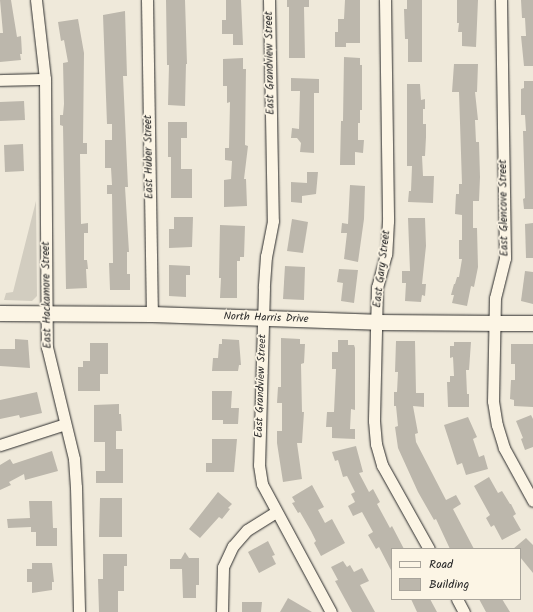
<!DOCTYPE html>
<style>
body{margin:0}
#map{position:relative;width:533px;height:612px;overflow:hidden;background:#efe9da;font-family:Kalam,sans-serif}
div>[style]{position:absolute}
.green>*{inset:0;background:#d2cdc0}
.building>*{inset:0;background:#bcb7ac}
.roads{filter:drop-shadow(0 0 1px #2b2b2b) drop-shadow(0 0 1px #2b2b2b)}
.street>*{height:11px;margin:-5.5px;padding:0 5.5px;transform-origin:5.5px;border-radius:5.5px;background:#fcf5e5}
.secondary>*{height:15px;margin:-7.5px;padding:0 7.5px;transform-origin:7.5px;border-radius:7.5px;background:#fcf5e5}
span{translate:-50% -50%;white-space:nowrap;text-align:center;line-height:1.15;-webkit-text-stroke:3.5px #fcf5e5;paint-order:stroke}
.street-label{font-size:11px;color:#2b2b2b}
.legend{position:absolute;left:391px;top:548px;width:130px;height:52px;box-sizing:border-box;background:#fcf5e5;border:1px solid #a8a49b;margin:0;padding:5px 7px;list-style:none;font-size:12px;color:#2b2b2b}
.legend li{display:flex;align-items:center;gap:8px;height:20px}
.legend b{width:20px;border:1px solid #a8a49b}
</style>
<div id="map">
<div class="green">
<i style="clip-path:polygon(36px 201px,37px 296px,32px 301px,4px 300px,6px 293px,13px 292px)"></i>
</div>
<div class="building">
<i style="clip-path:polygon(0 0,11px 0,17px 37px,21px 36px,22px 54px,20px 54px,21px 60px,0 62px,0 33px,3px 33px)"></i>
<i style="clip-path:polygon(166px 0,185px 0,187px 64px,186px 64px,185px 106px,168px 105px,169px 65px,167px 65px)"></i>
<i style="clip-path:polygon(226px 0,241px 0,243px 45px,233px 45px,233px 34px,222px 34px,222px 20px,226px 20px)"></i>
<i style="clip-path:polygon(287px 0,309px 0,309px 7px,304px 7px,305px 58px,289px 58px,289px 7px,287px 7px)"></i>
<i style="clip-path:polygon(345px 0,360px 0,360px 43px,346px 43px,346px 47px,335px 47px,335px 32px,338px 32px,338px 19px,344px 19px)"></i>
<i style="clip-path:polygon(407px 0,422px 0,422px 62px,408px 62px,408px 39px,405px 39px,404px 9px,407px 9px)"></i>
<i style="clip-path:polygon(457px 0,478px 0,476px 47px,462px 46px,462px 32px,458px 32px,459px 23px,457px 23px)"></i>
<i style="clip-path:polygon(521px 0,533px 0,533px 66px,524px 66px,521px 36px,526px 36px,525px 18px,522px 18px)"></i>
<i style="clip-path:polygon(125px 11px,127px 76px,123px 76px,128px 187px,125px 187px,129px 252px,127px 252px,127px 274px,130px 274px,130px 290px,110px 290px,109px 263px,113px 263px,112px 194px,107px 194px,107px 185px,112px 185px,111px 168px,105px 168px,105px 140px,112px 140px,112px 124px,107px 124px,103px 15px)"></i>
<i style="clip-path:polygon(78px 19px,84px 53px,83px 143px,87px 143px,87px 154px,80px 154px,81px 224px,88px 223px,88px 233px,84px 233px,84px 260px,87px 260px,88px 269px,86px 269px,87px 288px,66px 289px,63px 126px,60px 125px,60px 115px,63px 115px,64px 104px,63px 63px,68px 62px,64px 40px,61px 41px,58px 22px)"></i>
<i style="clip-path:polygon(344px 57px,360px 58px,360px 65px,362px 65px,362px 110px,360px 110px,360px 123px,358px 123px,358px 140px,364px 140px,363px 153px,355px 152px,355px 165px,340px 165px,341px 121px,343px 121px)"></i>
<i style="clip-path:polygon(243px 58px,243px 69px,246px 69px,245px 145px,248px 146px,244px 179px,246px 179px,247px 206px,224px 207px,224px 180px,231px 179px,232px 161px,225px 160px,225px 148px,229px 148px,230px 102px,227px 103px,227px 86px,223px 86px,223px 59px)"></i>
<i style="clip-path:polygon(454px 64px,478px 64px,477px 92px,475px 92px,478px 120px,475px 120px,476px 142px,479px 142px,480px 177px,479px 201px,473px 201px,473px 228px,477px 228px,478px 267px,474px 287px,471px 286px,467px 306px,452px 303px,454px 295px,451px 295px,454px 284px,455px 284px,457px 277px,459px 277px,462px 259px,459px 259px,459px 240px,462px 240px,462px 215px,455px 214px,456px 194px,459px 194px,459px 184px,462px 184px,459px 92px,452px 92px)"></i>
<i style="clip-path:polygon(291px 78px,319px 79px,319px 93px,314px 93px,314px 153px,300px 152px,301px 143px,297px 138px,291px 138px,292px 128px,299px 129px,300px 91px,291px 91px)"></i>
<i style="clip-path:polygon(524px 81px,533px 81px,533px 209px,524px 209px,523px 199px,525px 198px,523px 131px,526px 131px,525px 115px,521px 115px,521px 89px,524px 88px)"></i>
<i style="clip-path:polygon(407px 84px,420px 84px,421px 100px,425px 99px,425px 109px,423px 109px,423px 124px,426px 124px,426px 137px,425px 156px,422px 156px,423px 176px,434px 176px,433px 203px,408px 202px,409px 191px,411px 191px,412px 166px,407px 166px)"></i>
<i style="clip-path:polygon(24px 101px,25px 120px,0 121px,0 102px)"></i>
<i style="clip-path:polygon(168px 122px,187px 122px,187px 138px,181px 138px,181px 169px,192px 169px,192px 198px,171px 198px,171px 157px,168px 157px)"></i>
<i style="clip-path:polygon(23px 144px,24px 171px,5px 172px,4px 145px)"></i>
<i style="clip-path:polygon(307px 172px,318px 172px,316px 194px,302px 196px,302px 203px,291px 202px,291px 182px,307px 183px)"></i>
<i style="clip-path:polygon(350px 185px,365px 186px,364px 219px,358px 262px,344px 259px,347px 233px,341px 233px,342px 223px,348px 224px)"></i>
<i style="clip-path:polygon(174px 217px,193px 217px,192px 247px,169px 248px,169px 229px,174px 229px)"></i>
<i style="clip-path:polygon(408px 218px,425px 218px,426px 246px,422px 284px,426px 284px,425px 296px,422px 295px,421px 302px,405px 301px,406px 283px,402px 283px,402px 271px,410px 271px)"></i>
<i style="clip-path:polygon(292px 219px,308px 222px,303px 253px,287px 251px)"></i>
<i style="clip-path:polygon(533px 223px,533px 258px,526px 258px,525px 224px)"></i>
<i style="clip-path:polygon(220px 225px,245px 226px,244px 257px,240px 257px,240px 261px,237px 261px,237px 298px,220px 298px,221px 278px,219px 278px)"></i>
<i style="clip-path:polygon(169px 265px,190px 266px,190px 275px,186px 275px,186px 297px,169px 296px)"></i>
<i style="clip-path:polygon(285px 266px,305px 267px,304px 300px,283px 299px)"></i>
<i style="clip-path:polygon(339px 269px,358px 270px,354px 303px,341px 301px,343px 283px,337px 282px)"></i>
<i style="clip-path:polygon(525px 271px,533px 272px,533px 304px,521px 301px)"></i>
<i style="clip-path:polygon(281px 338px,300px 339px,300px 344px,305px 344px,304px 363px,301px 364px,302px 412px,304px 412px,302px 443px,297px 443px,302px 479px,283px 482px,277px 443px,277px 431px,282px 431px,282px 403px,277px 403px,278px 387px,281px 387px)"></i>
<i style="clip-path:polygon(15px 339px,28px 340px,30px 368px,0 366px,0 349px,15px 349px)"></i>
<i style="clip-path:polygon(222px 339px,239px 340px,241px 365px,239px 365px,238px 371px,212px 371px,213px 358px,218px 358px,219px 344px,222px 344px)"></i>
<i style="clip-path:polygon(338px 340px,348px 340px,348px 345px,354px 345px,355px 348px,355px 410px,351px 409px,350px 429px,355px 429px,355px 439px,332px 438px,332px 427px,326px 427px,327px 412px,334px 412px,336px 369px,332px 369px,332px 352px,338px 352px)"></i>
<i style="clip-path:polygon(396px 341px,415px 341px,416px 393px,424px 393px,424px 407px,413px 406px,418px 433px,415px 434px,416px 442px,446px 500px,456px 495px,461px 504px,453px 509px,474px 549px,450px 549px,436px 519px,434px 520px,418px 492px,398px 448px,395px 427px,398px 426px,396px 406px,394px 406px,394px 392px,397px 392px,398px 372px,395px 372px)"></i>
<i style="clip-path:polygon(454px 342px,471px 342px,469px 370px,466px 370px,467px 394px,469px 394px,469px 407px,448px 407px,447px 382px,450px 382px,450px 376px,454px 376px,453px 357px,450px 358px,450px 346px,454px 346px)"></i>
<i style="clip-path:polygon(90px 343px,108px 343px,108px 374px,100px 374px,100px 391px,78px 391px,78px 367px,83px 367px,83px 361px,90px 361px)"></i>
<i style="clip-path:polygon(511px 344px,533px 344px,533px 407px,514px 406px,514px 400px,510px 399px,511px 380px,515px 380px,515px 364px,511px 364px)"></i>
<i style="clip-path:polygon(212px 391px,232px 391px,231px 408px,239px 408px,238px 424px,223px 424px,223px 420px,212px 420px)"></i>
<i style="clip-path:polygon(37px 392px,42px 413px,20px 418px,19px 415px,0 419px,0 400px)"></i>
<i style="clip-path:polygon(119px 404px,119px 414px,121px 414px,122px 431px,116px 431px,116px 449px,123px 449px,123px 483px,96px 483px,96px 471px,105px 471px,105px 442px,94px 442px,94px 405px)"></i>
<i style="clip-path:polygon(531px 415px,533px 419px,533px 447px,525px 450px,521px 439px,523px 438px,516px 421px)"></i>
<i style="clip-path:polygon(468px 417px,477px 437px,473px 439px,479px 457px,484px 455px,488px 469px,466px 475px,462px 463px,457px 465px,444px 425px)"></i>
<i style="clip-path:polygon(212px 439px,237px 439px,234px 472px,206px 472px,206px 463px,212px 463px)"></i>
<i style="clip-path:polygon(356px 446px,363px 472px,359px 473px,369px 492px,373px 489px,380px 502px,377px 504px,390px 528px,392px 526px,404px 549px,392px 549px,392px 572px,379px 547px,376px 549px,368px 535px,373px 532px,362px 512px,353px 516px,348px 506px,355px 502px,351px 494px,355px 492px,347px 476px,343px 477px,338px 460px,335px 461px,332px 452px)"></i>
<i style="clip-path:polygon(52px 451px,58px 471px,25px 480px,24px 474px,9px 482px,11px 485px,0 490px,0 465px,10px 459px,13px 464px)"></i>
<i style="clip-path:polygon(489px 477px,498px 493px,502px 491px,510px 504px,511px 504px,516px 514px,513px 516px,521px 530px,502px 540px,494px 525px,491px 527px,486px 518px,490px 515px,474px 486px)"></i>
<i style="clip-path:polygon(312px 485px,324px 507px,318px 510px,325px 523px,332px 519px,345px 543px,321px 556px,314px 543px,316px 541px,311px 531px,300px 512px,298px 513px,292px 503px,295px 502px,292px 497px)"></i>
<i style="clip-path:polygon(218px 492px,232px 504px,228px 508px,230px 509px,222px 519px,219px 517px,200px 538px,189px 529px)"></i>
<i style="clip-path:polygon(100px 498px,122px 498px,122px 537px,99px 537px)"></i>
<i style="clip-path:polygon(29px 501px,52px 501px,53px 528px,57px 528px,57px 546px,36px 546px,36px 532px,31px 532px,31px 527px,8px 528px,7px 519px,30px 518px)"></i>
<i style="clip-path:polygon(526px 538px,533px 545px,533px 573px,520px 557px,520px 549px,513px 549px)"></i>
<i style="clip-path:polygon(268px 541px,275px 555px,272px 556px,276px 564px,259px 573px,248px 552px)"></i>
<i style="clip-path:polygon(185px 552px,189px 558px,199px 558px,199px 585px,196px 585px,196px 598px,183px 598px,182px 569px,170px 569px,170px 559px,181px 559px)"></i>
<i style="clip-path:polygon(103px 554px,127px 554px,127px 566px,124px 566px,124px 591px,118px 591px,118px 612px,99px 612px,98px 579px,103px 579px)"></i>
<i style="clip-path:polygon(343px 561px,347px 567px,350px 565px,354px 572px,362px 568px,369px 581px,360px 585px,375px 612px,352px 612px,335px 581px,338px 580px,331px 567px)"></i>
<i style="clip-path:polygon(32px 563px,52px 563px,54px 582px,52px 582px,52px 590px,32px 593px,32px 582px,27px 582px,27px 569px,32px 569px)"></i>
<i style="clip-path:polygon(288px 598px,312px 612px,280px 612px)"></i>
<i style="clip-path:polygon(411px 599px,430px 599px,437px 612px,417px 612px)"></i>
<i style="clip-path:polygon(479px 599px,502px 599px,510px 612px,486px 612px)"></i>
<i style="clip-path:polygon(242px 602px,262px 602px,261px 612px,242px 612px)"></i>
</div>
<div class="roads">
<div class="street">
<i style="left:36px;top:0;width:80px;rotate:83.5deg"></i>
<i style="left:45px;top:79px;width:268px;rotate:89.6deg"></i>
<i style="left:47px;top:347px;width:115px;rotate:76.4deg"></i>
<i style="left:74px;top:459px;width:28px;rotate:86deg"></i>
<i style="left:76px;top:487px;width:125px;rotate:88.6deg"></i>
<i style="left:147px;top:0;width:314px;rotate:89.1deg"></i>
<i style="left:269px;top:0;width:221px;rotate:89deg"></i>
<i style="left:273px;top:221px;width:36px;rotate:101deg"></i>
<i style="left:266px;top:256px;width:32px;rotate:94deg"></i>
<i style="left:264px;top:288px;width:177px;rotate:91.6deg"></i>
<i style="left:259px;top:465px;width:19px;rotate:81deg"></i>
<i style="left:262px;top:484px;width:145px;rotate:61.7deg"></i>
<i style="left:385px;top:0;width:221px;rotate:89.2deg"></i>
<i style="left:388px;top:221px;width:33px;rotate:93deg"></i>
<i style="left:386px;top:254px;width:34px;rotate:105deg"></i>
<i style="left:377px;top:287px;width:134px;rotate:91.3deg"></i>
<i style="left:374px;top:421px;width:23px;rotate:85deg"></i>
<i style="left:376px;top:444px;width:22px;rotate:74deg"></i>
<i style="left:382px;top:465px;width:96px;rotate:60.8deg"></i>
<i style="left:501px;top:0;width:258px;rotate:89.1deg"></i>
<i style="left:505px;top:258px;width:41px;rotate:104deg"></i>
<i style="left:495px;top:298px;width:103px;rotate:91.1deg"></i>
<i style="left:493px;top:401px;width:24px;rotate:81deg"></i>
<i style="left:497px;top:425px;width:24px;rotate:73deg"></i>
<i style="left:504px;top:448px;width:60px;rotate:61.3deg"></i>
<i style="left:0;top:80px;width:45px;rotate:-1.3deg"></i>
<i style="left:0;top:445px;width:68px;rotate:-17.9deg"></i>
<i style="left:457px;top:599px;width:15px;rotate:62deg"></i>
<i style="left:222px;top:612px;width:45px;rotate:-88.7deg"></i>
<i style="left:223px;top:567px;width:23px;rotate:-65deg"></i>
<i style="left:233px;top:546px;width:21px;rotate:-49deg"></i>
<i style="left:247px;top:530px;width:34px;rotate:-32deg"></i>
</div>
<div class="secondary">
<i style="left:0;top:313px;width:152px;rotate:0.4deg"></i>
<i style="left:152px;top:314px;width:224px;rotate:2deg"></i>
<i style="left:376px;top:322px;width:157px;rotate:0.4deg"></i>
</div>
</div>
<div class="street-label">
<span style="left:270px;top:63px;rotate:-91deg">East Grandview Street</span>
<span style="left:149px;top:157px;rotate:-91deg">East Huber Street</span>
<span style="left:504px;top:208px;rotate:-91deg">East Glencove Street</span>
<span style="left:382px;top:269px;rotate:-83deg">East Gary Street</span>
<span style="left:47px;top:295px;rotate:-91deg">East Hackamore Street</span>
<span style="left:266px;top:318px;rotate:2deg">North Harris Drive</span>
<span style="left:261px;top:386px;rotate:-88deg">East Grandview Street</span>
</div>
<ul class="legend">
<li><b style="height:5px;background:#fcf5e5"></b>Road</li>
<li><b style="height:11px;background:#bcb7ac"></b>Building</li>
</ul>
</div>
